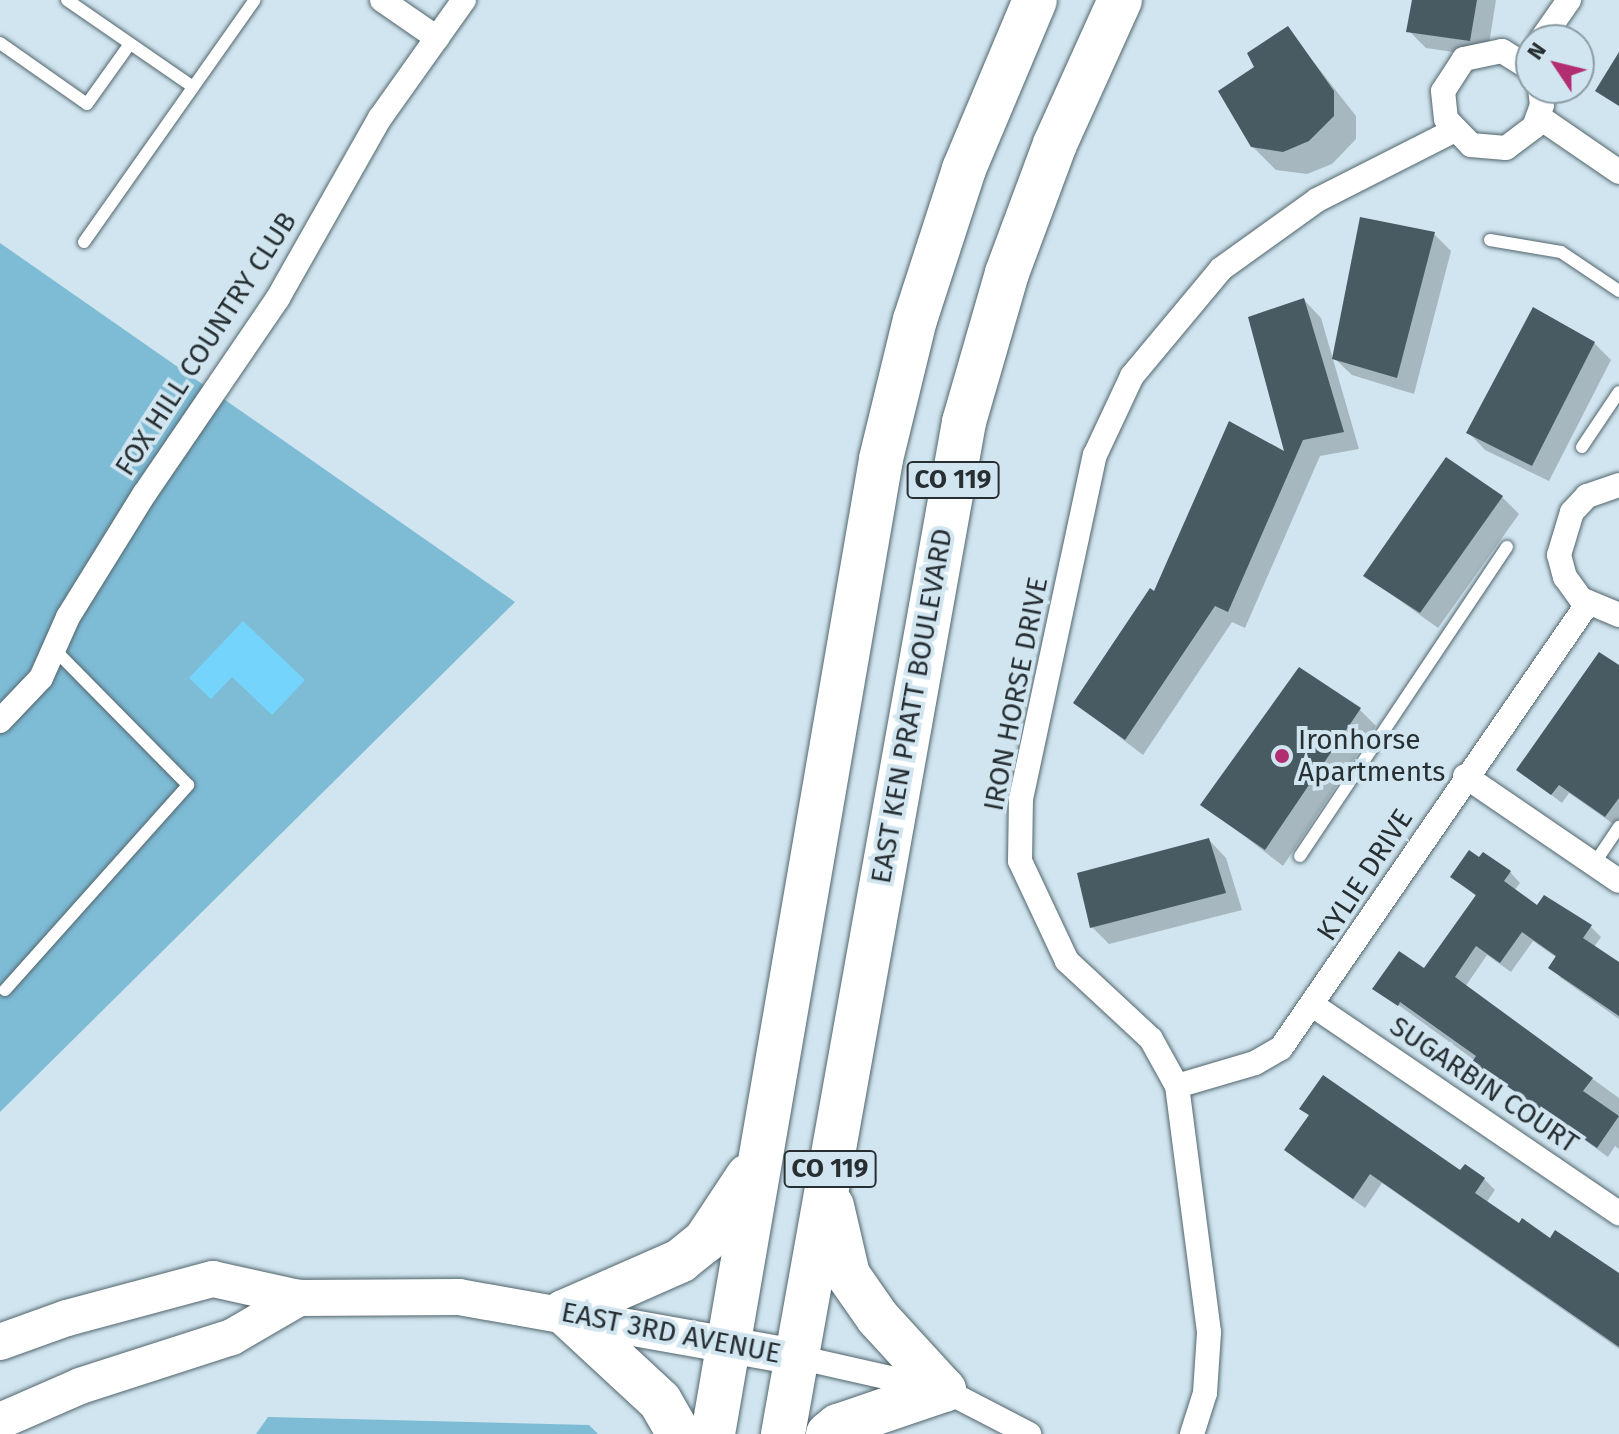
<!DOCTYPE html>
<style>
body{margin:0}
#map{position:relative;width:1619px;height:1434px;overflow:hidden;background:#d0e5ef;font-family:"Fira Sans",sans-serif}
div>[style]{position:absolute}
.green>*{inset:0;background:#7ebbd5}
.water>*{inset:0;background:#75d4fb}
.shadow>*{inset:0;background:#0003}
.building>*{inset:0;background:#485b63}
.roads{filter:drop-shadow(0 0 2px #52656d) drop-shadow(0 0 2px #52656d)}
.lane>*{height:12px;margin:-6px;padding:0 6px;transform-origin:6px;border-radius:6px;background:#fff}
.street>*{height:24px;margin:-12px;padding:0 12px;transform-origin:12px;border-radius:12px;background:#fff}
.secondary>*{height:36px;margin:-18px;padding:0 18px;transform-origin:18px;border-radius:18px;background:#fff}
.highway>*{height:44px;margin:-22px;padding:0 22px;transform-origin:22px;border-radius:22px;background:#fff}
.dots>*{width:22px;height:22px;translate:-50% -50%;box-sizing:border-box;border:4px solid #d0e5ef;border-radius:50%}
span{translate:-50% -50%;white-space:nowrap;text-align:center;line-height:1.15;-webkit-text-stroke:8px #d0e5ef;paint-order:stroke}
.shield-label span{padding:2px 6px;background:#d0e5ef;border:2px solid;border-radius:6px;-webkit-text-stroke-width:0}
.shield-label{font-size:26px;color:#272f33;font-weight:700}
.street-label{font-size:28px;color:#272f33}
.poi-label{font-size:28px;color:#272f33}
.left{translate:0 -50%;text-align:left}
.north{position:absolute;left:1515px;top:24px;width:80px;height:80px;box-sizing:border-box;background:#d0e5ef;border:2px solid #8c9ca4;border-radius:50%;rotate:305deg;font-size:22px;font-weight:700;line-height:32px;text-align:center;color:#272f33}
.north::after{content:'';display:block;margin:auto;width:28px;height:36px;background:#b32d73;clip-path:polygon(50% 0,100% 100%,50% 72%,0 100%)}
</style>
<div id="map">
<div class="green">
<i style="clip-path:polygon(0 243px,515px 602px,0 1112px)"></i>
<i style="clip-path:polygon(268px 1417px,589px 1425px,598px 1434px,256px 1434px)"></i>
</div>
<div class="water">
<i style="clip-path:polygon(243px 621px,305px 680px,272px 715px,232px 677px,211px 699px,189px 678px)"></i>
</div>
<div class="shadow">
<i style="clip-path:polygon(1414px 0,1496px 0,1487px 57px,1426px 48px,1409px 31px)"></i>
<i style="clip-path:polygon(1287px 28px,1356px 116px,1356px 139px,1332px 164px,1307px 174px,1276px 170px,1252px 146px,1257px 68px)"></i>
<i style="clip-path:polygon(1434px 234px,1451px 251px,1414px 394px,1352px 375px,1334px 358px)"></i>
<i style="clip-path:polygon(1304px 300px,1321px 318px,1359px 449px,1320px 456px,1245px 628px,1232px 622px,1143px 755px,1075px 703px,1155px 594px,1287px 455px)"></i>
<i style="clip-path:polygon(1594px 343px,1611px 360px,1549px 481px,1485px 450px,1468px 432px)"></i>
<i style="clip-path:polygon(1502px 497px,1519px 514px,1438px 628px,1366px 576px)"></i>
<i style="clip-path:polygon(1619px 668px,1619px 828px,1569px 793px,1562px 803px,1519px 770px)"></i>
<i style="clip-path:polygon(1359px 709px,1376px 726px,1283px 866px,1203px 804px)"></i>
<i style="clip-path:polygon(1209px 840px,1226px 858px,1242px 910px,1109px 944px,1092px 927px)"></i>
<i style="clip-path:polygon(1510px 872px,1520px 883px,1514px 891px,1538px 907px,1591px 927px,1601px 937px,1594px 947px,1619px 962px,1619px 1019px,1561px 978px,1551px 967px,1557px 958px,1533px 941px,1511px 972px,1487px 955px,1465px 987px,1619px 1098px,1619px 1149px,1615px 1146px,1608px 1157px,1375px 988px,1425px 971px,1477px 897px,1453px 877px)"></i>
<i style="clip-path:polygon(1302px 1109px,1484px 1179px,1495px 1190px,1486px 1203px,1519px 1226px,1619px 1276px,1619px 1349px,1382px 1183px,1365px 1208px,1297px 1160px,1287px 1150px,1310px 1117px)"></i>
</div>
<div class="building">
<i style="clip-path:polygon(1412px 0,1477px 0,1470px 41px,1406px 32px)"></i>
<i style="clip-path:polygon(1288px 26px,1334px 91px,1334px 116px,1309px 141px,1283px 152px,1251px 147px,1218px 91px,1254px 67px,1247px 53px)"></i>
<i style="clip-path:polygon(1619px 52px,1619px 106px,1595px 91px)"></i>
<i style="clip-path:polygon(1360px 217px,1435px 232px,1397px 378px,1332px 359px)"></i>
<i style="clip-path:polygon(1304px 298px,1344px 432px,1303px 440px,1228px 612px,1215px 606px,1125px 740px,1073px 703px,1150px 588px,1154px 591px,1229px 421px,1284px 451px,1248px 317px)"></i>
<i style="clip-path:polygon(1533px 307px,1595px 342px,1532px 466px,1466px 433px)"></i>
<i style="clip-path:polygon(1446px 457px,1503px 496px,1420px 613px,1363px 576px)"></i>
<i style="clip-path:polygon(1599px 652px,1619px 665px,1619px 798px,1605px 817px,1559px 785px,1551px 795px,1516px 770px)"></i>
<i style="clip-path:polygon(1299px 667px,1361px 708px,1265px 850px,1200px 805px)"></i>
<i style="clip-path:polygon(1209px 838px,1226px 893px,1090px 928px,1077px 873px)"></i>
<i style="clip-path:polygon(1469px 850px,1479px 857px,1483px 852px,1511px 871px,1504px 881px,1537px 905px,1544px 895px,1592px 925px,1583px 938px,1619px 962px,1619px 1016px,1548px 968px,1556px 956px,1522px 932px,1500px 963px,1476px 946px,1455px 977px,1593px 1078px,1583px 1091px,1619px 1116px,1597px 1148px,1472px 1062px,1476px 1056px,1400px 1002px,1398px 1006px,1372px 989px,1399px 951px,1424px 968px,1476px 895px,1450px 877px)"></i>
<i style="clip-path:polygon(1323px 1075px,1460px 1170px,1465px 1164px,1485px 1178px,1475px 1193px,1519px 1223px,1522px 1218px,1550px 1238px,1555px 1230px,1619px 1273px,1619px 1347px,1370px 1174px,1353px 1199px,1284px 1150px,1309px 1115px,1299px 1109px)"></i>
</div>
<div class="roads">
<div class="lane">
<i style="left:67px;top:0;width:153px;rotate:34.6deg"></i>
<i style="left:0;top:43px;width:106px;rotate:35deg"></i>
<i style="left:87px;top:104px;width:74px;rotate:-54.4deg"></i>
<i style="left:1490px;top:240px;width:72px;rotate:9.6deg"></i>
<i style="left:1561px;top:252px;width:70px;rotate:33.9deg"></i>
<i style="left:84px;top:242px;width:296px;rotate:-54.8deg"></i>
<i style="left:1582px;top:447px;width:66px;rotate:-56.1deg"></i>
<i style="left:1300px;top:856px;width:372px;rotate:-56.2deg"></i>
<i style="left:1594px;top:864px;width:45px;rotate:-56deg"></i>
<i style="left:5px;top:990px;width:275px;rotate:-48.2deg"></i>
<i style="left:188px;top:785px;width:192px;rotate:-134.6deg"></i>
</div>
<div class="street">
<i style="left:382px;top:0;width:67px;rotate:34.6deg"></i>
<i style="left:1541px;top:40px;width:49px;rotate:-55deg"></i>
<i style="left:1531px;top:69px;width:34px;rotate:-148deg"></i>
<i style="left:1502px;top:51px;width:39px;rotate:168deg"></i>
<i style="left:1464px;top:59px;width:38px;rotate:123deg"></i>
<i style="left:1443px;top:91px;width:28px;rotate:84deg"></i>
<i style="left:1446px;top:119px;width:36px;rotate:46deg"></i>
<i style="left:1471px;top:145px;width:35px;rotate:5deg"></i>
<i style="left:1506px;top:148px;width:35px;rotate:-37deg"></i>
<i style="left:1534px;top:127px;width:23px;rotate:-70deg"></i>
<i style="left:1542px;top:105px;width:17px;rotate:-97deg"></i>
<i style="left:1539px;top:117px;width:97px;rotate:34.5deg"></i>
<i style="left:1619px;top:485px;width:34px;rotate:161deg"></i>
<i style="left:1587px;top:496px;width:22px;rotate:133deg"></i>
<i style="left:1572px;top:512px;width:45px;rotate:106.8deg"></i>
<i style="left:1559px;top:555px;width:23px;rotate:75deg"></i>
<i style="left:1565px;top:577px;width:27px;rotate:54deg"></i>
<i style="left:1581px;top:599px;width:41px;rotate:22.8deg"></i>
<i style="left:0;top:721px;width:59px;rotate:-46.4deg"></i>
<i style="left:41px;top:678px;width:67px;rotate:-66.1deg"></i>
<i style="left:68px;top:617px;width:146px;rotate:-58.2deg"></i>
<i style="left:145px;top:493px;width:236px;rotate:-55.7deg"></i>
<i style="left:278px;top:298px;width:207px;rotate:-60.5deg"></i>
<i style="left:380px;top:118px;width:145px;rotate:-54.6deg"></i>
<i style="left:1465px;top:776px;width:186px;rotate:34.3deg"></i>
<i style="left:1314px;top:1006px;width:369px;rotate:34.2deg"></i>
<i style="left:1177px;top:1086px;width:81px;rotate:-16.4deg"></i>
<i style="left:1255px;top:1063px;width:30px;rotate:-30deg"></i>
<i style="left:1281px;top:1048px;width:541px;rotate:-55.4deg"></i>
<i style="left:797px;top:1357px;width:151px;rotate:12.7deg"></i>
<i style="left:944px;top:1390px;width:96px;rotate:27.4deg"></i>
<i style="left:1192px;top:1434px;width:43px;rotate:-72.4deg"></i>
<i style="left:1205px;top:1393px;width:61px;rotate:-86.2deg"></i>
<i style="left:1209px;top:1332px;width:248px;rotate:-97.4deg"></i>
<i style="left:1177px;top:1086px;width:54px;rotate:-119deg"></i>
<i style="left:1151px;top:1039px;width:115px;rotate:-137.1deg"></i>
<i style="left:1067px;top:961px;width:110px;rotate:-115.2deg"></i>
<i style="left:1020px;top:861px;width:62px;rotate:-89.1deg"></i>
<i style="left:1021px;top:799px;width:352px;rotate:-77.9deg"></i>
<i style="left:1095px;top:455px;width:87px;rotate:-64.9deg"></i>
<i style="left:1132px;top:376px;width:139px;rotate:-50.2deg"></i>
<i style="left:1221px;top:269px;width:118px;rotate:-35.7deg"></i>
<i style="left:1317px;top:200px;width:153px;rotate:-26.9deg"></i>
</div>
<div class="secondary">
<i style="left:0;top:1342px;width:71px;rotate:-19.7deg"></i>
<i style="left:67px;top:1318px;width:151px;rotate:-15deg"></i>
<i style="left:213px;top:1279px;width:88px;rotate:12.5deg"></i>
<i style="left:299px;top:1298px;width:160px;rotate:-0.4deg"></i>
<i style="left:459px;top:1297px;width:343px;rotate:10.1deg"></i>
<i style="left:0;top:1421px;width:87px;rotate:-23.6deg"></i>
<i style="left:80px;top:1386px;width:160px;rotate:-17.9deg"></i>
<i style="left:232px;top:1337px;width:78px;rotate:-30.2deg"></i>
</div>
<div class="highway">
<i style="left:679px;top:1434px;width:38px;rotate:-120deg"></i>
<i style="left:660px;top:1401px;width:131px;rotate:-137.2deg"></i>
<i style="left:564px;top:1312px;width:127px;rotate:-23.7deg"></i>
<i style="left:680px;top:1261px;width:32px;rotate:-39deg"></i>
<i style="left:705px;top:1241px;width:78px;rotate:-56.5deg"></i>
<i style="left:713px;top:1434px;width:989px;rotate:-80.22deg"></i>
<i style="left:881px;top:459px;width:143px;rotate:-76.3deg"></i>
<i style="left:915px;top:320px;width:159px;rotate:-72deg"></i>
<i style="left:964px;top:169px;width:183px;rotate:-67.2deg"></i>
<i style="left:783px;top:1434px;width:1028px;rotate:-79.86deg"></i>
<i style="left:964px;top:422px;width:155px;rotate:-73.9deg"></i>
<i style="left:1007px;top:273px;width:138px;rotate:-69.6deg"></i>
<i style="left:1055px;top:144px;width:158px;rotate:-65.7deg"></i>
<i style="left:828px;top:1434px;width:13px;rotate:-39deg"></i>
<i style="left:838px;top:1426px;width:112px;rotate:-18.8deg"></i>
<i style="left:944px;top:1390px;width:98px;rotate:-132.5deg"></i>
<i style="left:878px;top:1318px;width:52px;rotate:-124.9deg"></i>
<i style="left:848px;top:1275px;width:71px;rotate:-103.1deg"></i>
</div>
</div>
<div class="dots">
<i style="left:1282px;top:756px;background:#b32d73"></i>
</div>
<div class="shield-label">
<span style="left:953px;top:480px">CO 119</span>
<span style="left:830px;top:1169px">CO 119</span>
</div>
<div class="street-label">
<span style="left:206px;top:344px;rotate:-57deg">FOX HILL COUNTRY CLUB</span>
<span style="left:1016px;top:694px;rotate:-79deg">IRON HORSE DRIVE</span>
<span style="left:912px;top:706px;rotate:-80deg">EAST KEN PRATT BOULEVARD</span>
<span style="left:1365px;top:875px;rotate:-57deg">KYLIE DRIVE</span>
<span style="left:1484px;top:1085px;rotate:34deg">SUGARBIN COURT</span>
<span style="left:671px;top:1333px;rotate:11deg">EAST 3RD AVENUE</span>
</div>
<div class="poi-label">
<span class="left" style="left:1298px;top:756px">Ironhorse<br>Apartments</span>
</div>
<div class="north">N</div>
</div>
